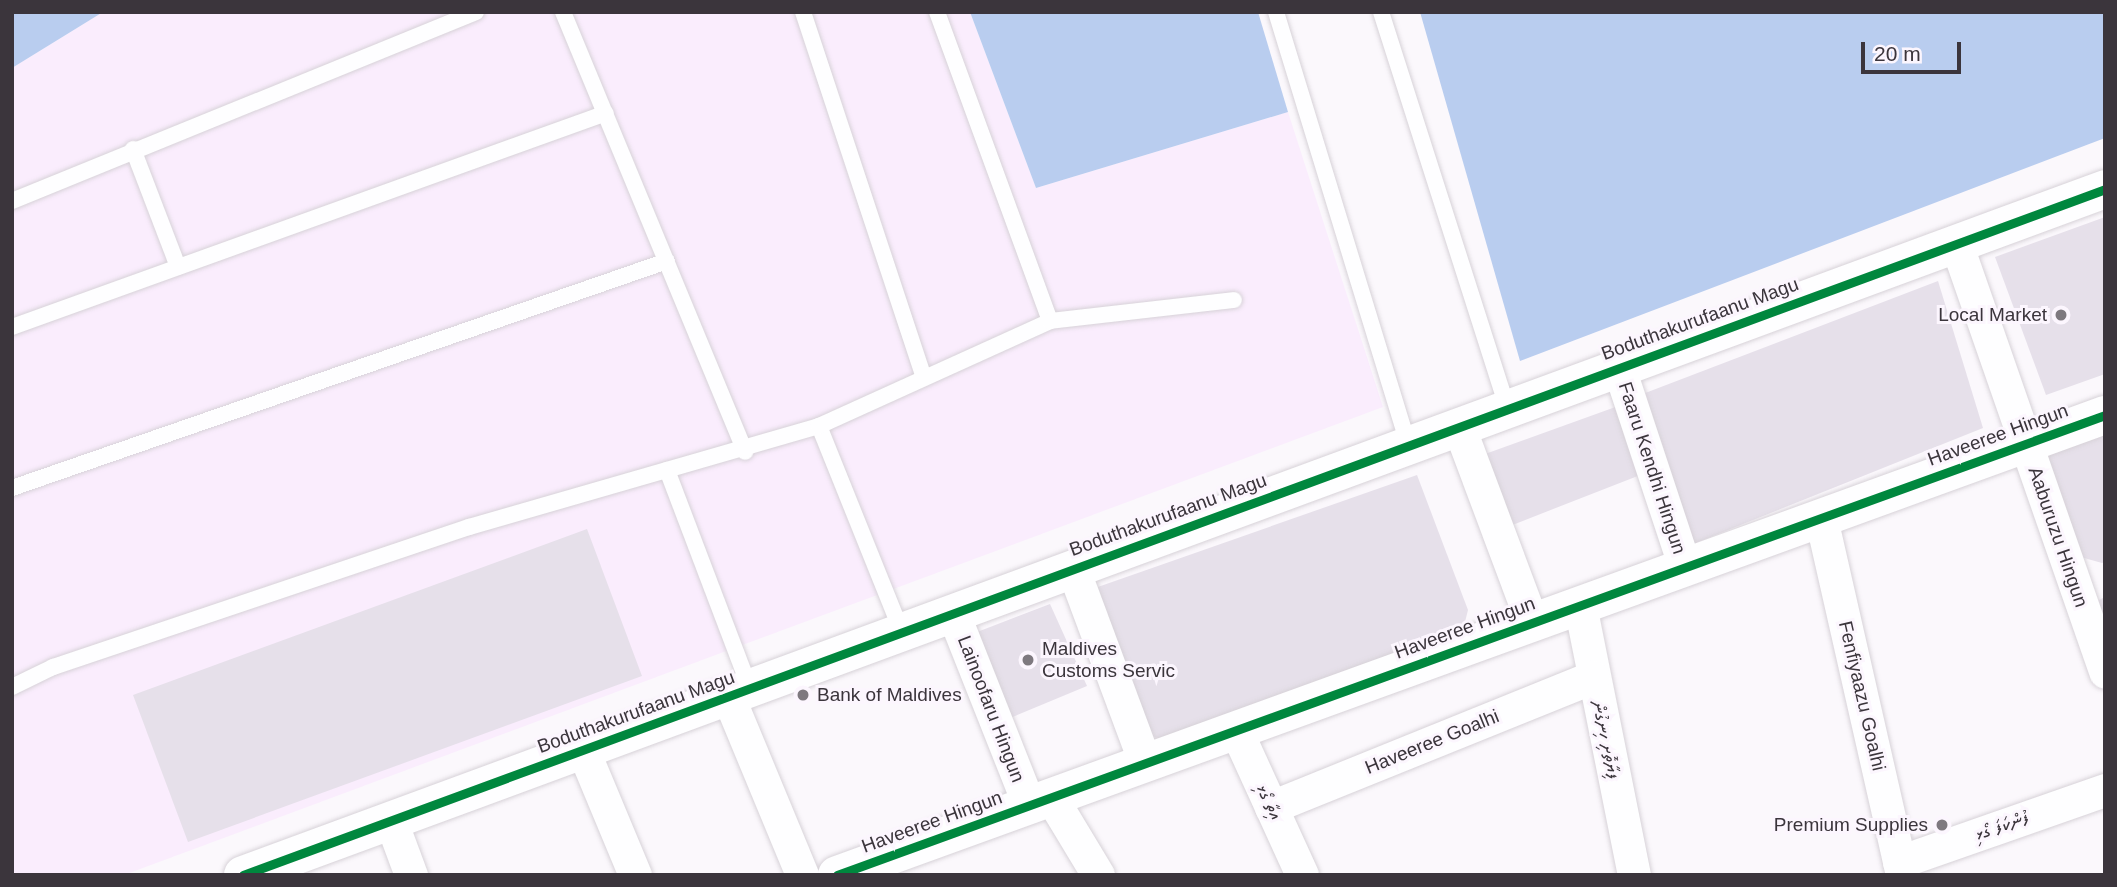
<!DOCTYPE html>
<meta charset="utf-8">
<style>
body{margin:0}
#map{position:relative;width:2117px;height:887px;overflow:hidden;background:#fbf8fc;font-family:Arial,"Noto Sans Thaana",sans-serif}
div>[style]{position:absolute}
.built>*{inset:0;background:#faedfd}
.water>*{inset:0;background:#b9cdef}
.building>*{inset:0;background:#e6e0ea}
.roads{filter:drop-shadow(0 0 2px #d7d2d8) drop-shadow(0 0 2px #d7d2d8)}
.service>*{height:16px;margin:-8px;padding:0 8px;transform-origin:8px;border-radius:8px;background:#fefeff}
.minor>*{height:33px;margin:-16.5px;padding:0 16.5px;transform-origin:16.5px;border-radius:16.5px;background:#fefeff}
.tertiary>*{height:38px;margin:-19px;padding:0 19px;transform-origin:19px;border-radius:19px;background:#fefeff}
.cycleway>*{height:9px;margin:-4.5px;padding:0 4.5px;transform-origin:4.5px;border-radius:4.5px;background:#00873e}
.dots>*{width:19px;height:19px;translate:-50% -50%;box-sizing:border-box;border:4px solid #fcf6fe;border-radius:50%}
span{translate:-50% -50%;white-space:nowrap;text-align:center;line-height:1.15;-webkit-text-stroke:6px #fcf6fe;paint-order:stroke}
.poi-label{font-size:19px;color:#3b353c}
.right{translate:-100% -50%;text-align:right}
.left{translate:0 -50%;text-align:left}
.street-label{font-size:19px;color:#3b353c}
.frame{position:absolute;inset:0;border:14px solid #3b353c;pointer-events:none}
.scale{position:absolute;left:1861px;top:42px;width:100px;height:32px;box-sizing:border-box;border:4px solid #3b353c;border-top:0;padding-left:9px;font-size:21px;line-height:24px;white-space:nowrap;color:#3b353c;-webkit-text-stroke:5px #fcf6fe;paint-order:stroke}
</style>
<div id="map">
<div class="built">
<i style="clip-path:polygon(103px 12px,970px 12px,1036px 188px,1288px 112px,1383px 407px,124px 875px,12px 875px,12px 68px)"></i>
</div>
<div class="water">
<i style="clip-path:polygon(12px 12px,103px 12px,12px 68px)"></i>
<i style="clip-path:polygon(970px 12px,1258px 12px,1288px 112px,1036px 188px)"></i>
<i style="clip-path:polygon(1420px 12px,2105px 12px,2105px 138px,1520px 361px)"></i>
</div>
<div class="building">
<i style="clip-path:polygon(2105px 217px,2105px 374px,2046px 395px,1995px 257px)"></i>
<i style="clip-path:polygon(1938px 281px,1983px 428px,1693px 544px,1640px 395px)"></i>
<i style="clip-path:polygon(1621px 405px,1648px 472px,1502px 529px,1474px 458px)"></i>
<i style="clip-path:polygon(2105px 423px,2105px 562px,2102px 563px,2070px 554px,2045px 447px)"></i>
<i style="clip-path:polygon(1417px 475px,1468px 610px,1463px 630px,1162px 740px,1150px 735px,1095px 588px)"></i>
<i style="clip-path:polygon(587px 529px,642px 676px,188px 842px,133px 695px)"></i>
<i style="clip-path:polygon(2105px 597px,2105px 622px,2095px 602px)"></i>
<i style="clip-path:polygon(1050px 604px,1087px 686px,1003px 721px,972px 634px)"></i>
</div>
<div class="roads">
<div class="service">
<i style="left:563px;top:12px;width:476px;rotate:67.5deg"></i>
<i style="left:803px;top:12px;width:381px;rotate:71.7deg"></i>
<i style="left:937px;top:12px;width:329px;rotate:69.9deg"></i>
<i style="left:1276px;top:12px;width:453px;rotate:73deg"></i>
<i style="left:1381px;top:12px;width:416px;rotate:72.3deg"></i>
<i style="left:133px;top:149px;width:126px;rotate:69.1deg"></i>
<i style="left:12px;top:201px;width:501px;rotate:-22.16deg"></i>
<i style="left:12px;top:327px;width:631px;rotate:-19.81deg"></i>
<i style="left:819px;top:426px;width:222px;rotate:68.1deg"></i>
<i style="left:667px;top:470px;width:233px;rotate:69.2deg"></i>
<i style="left:12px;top:488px;width:693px;rotate:-19.11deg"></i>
<i style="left:12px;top:687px;width:46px;rotate:-26deg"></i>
<i style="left:53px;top:667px;width:439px;rotate:-18.6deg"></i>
<i style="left:469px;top:527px;width:364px;rotate:-16.1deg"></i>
<i style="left:819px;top:426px;width:254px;rotate:-24.4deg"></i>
<i style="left:1050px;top:321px;width:185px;rotate:-6.5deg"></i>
</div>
<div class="minor">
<i style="left:1956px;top:243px;width:454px;rotate:70.8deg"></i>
<i style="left:1619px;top:368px;width:211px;rotate:71.7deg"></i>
<i style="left:1459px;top:427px;width:208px;rotate:69.5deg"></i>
<i style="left:1821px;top:518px;width:366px;rotate:77.2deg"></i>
<i style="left:1073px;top:569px;width:207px;rotate:69.6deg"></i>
<i style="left:1580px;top:605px;width:275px;rotate:78.7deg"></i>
<i style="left:953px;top:613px;width:206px;rotate:68.4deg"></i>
<i style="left:728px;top:696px;width:194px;rotate:67.5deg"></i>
<i style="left:1236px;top:730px;width:159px;rotate:65.5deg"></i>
<i style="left:583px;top:750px;width:135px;rotate:67.4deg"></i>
<i style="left:1051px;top:797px;width:91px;rotate:58.9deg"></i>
<i style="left:1271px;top:807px;width:347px;rotate:-22deg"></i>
<i style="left:391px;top:821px;width:58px;rotate:69.7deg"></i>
<i style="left:1899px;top:862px;width:218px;rotate:-19.3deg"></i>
</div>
<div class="tertiary">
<i style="left:243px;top:875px;width:1984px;rotate:-20.22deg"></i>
<i style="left:837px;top:875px;width:1349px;rotate:-19.94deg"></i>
</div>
</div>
<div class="cycleway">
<i style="left:243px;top:875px;width:1984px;rotate:-20.22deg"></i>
<i style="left:837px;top:875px;width:1349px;rotate:-19.94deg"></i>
</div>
<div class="dots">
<i style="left:2061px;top:315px;background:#7e797f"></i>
<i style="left:1028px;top:660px;background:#7e797f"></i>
<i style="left:803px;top:695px;background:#7e797f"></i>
<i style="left:1942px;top:825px;background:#7e797f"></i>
</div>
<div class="poi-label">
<span class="right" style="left:2047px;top:315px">Local Market</span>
<span class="left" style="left:1042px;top:660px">Maldives<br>Customs Servic</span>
<span class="left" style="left:817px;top:695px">Bank of Maldives</span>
<span class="right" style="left:1928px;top:825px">Premium Supplies</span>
</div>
<div class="street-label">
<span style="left:1700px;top:319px;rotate:-20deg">Boduthakurufaanu Magu</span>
<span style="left:1998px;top:435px;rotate:-20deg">Haveeree Hingun</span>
<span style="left:1652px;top:468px;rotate:72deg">Faaru Kendhi Hingun</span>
<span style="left:1168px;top:515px;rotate:-20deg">Boduthakurufaanu Magu</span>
<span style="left:2058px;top:537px;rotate:71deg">Aaburuzu Hingun</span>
<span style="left:1465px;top:628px;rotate:-20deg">Haveeree Hingun</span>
<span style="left:1862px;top:696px;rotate:77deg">Fenfiyaazu Goalhi</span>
<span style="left:991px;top:709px;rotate:69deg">Lainoofaru Hingun</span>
<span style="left:636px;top:712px;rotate:-20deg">Boduthakurufaanu Magu</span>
<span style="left:1606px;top:740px;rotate:78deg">ފިޔާތޮށި ހިނގުން</span>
<span style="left:1432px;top:742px;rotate:-22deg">Haveeree Goalhi</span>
<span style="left:1269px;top:802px;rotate:65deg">އިތާ ގޯޅި</span>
<span style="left:932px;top:822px;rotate:-20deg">Haveeree Hingun</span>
<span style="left:2002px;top:826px;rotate:-19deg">ފުންކަފަ ގޯޅި</span>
</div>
<div class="frame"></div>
<div class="scale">20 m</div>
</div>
